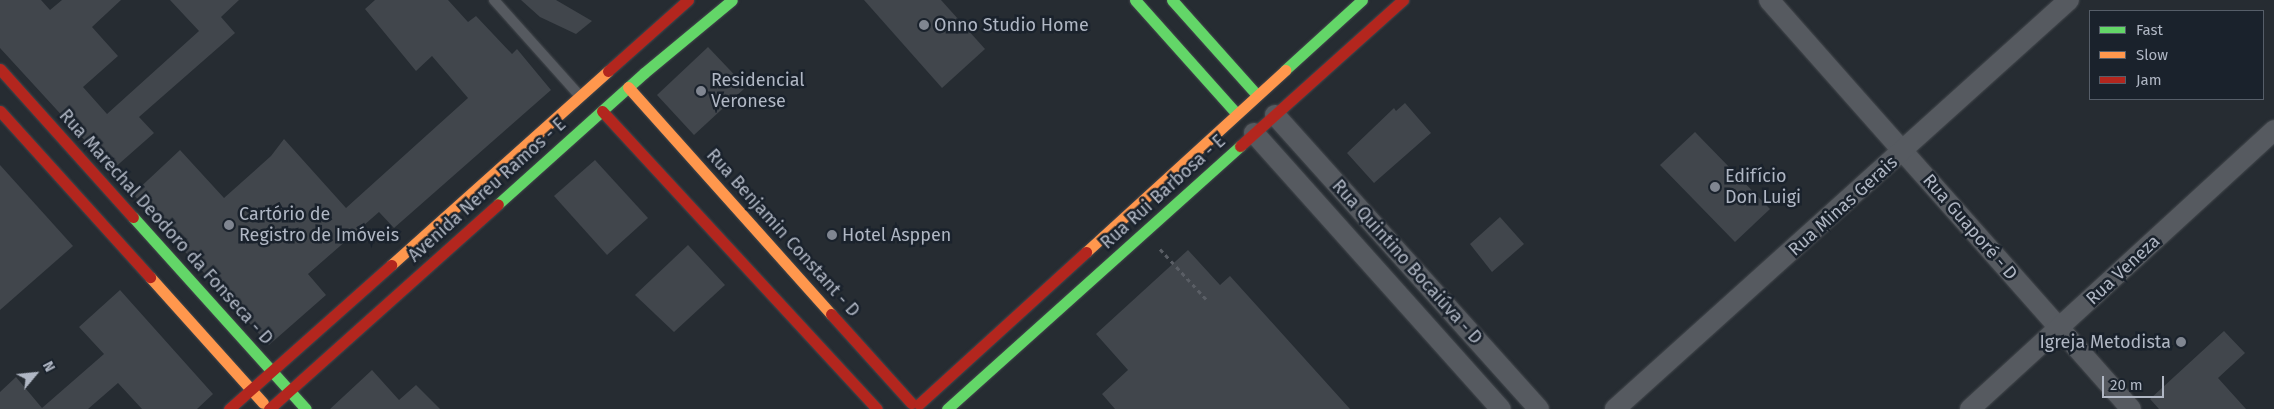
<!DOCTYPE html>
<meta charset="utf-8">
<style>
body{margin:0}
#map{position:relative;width:2274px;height:409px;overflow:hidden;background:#262c32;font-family:"Fira Sans",sans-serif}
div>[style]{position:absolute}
.building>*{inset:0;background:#41464c}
.path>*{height:3px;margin-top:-1.5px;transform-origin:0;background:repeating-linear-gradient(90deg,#5a5e65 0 4px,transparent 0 8px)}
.roads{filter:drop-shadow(0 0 1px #44484d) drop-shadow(0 0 1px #44484d)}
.lane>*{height:10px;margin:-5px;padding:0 5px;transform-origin:5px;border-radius:5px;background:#565a60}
.street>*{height:20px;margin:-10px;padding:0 10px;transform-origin:10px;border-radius:10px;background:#565a60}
.fast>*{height:11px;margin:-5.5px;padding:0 5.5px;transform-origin:5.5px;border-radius:5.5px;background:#63d668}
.slow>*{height:11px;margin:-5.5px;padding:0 5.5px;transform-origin:5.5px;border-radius:5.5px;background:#ff974d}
.jam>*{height:11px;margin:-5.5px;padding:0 5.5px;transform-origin:5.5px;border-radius:5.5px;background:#b3261e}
.dots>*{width:14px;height:14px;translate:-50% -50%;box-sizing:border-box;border:2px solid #1a222c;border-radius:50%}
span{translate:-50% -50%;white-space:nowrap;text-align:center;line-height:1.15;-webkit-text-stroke:5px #1a222c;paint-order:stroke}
.poi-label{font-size:18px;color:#b0b7c4}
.left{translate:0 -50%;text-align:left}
.right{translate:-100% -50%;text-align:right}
.street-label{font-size:18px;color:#b0b7c4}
.legend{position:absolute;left:2089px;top:10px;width:175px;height:90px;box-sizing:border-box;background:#1a222c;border:1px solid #565e69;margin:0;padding:6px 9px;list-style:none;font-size:15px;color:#b0b7c4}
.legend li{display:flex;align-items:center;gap:10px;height:25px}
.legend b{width:25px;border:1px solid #565e69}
.north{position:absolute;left:10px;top:349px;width:50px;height:50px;-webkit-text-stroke:4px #1a222c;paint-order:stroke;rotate:62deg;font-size:14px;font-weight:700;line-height:20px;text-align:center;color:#b0b7c4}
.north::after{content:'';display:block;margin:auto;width:18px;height:22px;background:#b0b7c4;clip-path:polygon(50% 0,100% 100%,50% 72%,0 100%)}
.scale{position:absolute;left:2102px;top:376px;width:62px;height:22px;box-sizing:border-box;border:2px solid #b0b7c4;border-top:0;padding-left:6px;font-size:15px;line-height:18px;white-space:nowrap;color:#b0b7c4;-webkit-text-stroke:4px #1a222c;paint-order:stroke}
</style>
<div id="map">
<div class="building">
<i style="clip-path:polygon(0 0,41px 0,50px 10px,62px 0,121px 0,92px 27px,118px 56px,83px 87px,107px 114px,199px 31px,170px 0,239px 0,221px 17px,235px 33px,139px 117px,154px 133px,112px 170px,0 48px)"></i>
<i style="clip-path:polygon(375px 0,448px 0,468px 22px,476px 16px,512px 54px,517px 49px,551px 90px,394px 228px,379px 212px,308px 274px,326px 295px,269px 345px,133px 194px,180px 150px,224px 198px,271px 156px,284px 139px,346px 208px,468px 98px,432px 56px,416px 71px,365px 9px)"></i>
<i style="clip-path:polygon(521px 0,556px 0,592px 21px,576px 34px,540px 17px)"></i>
<i style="clip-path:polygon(864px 0,941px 0,985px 49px,942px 88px)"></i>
<i style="clip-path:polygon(708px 47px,746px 87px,694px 135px,657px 95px)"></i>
<i style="clip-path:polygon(1405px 103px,1431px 133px,1374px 183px,1347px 153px,1394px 108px,1396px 111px)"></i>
<i style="clip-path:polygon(1695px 132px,1770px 209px,1735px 242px,1660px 165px)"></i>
<i style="clip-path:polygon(595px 160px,648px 218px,607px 255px,554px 196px)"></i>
<i style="clip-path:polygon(0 165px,73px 246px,0 310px)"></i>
<i style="clip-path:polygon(1500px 217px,1524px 244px,1492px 272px,1470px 244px)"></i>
<i style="clip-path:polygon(688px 245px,725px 285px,674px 332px,635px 295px)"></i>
<i style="clip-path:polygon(1188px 250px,1220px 285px,1230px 276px,1350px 409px,1115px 409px,1102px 394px,1128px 370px,1096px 334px)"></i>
<i style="clip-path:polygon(120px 290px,213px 394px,197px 409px,142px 409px,118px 383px,88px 409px,0 409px,0 392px,16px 377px,42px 408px,104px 354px,79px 327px)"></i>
<i style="clip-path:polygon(2224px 331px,2245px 353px,2218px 378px,2246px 409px,2159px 409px,2150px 399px)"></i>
<i style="clip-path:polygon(372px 370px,399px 400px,416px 385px,440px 409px,330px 409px)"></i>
</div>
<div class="path">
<i style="left:1160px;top:249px;width:68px;rotate:47.4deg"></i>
</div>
<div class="roads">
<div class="lane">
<i style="left:494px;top:0;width:127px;rotate:48.2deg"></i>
</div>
<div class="street">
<i style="left:1769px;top:0;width:546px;rotate:48.49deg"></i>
<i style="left:1275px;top:115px;width:395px;rotate:48.1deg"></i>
<i style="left:1254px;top:133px;width:370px;rotate:48.2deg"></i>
<i style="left:1615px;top:409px;width:611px;rotate:-42.02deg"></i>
<i style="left:1970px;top:409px;width:413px;rotate:-42.5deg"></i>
</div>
<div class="fast">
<i style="left:1135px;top:0;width:152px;rotate:48.2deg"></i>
<i style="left:1172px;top:0;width:127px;rotate:48.2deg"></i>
<i style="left:1285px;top:70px;width:104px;rotate:-42.3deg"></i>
<i style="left:498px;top:204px;width:196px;rotate:-41.9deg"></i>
<i style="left:644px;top:73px;width:114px;rotate:-39.7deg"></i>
<i style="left:133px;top:217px;width:258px;rotate:48deg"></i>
<i style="left:947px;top:409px;width:394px;rotate:-41.9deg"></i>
</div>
<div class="slow">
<i style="left:628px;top:87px;width:305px;rotate:48.2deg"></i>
<i style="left:1086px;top:252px;width:270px;rotate:-42.4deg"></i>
<i style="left:391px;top:265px;width:291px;rotate:-41.8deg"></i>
<i style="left:150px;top:277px;width:169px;rotate:48.1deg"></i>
</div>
<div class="jam">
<i style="left:0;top:69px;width:199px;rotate:48.1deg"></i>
<i style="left:608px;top:71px;width:107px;rotate:-41.6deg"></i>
<i style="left:0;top:111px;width:224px;rotate:47.9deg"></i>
<i style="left:602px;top:111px;width:405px;rotate:47.3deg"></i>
<i style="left:1240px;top:146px;width:219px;rotate:-41.9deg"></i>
<i style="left:831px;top:314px;width:120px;rotate:48deg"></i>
<i style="left:919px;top:404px;width:226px;rotate:-42.3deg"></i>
<i style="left:229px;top:409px;width:217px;rotate:-41.6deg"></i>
<i style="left:269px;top:409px;width:307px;rotate:-41.8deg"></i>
</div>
</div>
<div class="dots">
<i style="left:924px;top:25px;background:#808691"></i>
<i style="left:701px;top:91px;background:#808691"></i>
<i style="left:1715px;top:187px;background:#808691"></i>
<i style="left:229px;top:225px;background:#808691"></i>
<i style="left:832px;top:235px;background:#808691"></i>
<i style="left:2181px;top:342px;background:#808691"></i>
</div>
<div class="poi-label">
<span class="left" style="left:934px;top:25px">Onno Studio Home</span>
<span class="left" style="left:711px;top:91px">Residencial<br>Veronese</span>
<span class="left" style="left:1725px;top:187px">Edifício<br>Don Luigi</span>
<span class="left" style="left:239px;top:225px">Cartório de<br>Registro de Imóveis</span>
<span class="left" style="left:842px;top:235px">Hotel Asppen</span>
<span class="right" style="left:2171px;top:342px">Igreja Metodista</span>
</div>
<div class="street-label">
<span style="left:487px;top:190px;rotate:-42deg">Avenida Nereu Ramos - E</span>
<span style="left:1163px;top:192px;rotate:-42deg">Rua Rui Barbosa - E</span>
<span style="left:1843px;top:206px;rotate:-42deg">Rua Minas Gerais</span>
<span style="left:166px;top:227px;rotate:48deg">Rua Marechal Deodoro da Fonseca - D</span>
<span style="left:1970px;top:227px;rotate:49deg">Rua Guaporé - D</span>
<span style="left:783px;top:233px;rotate:48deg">Rua Benjamin Constant - D</span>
<span style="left:1407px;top:262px;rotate:48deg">Rua Quintino Bocaiúva - D</span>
<span style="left:2123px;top:270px;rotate:-43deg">Rua Veneza</span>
</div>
<ul class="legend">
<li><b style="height:6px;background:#63d668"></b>Fast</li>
<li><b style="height:6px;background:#ff974d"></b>Slow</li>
<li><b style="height:6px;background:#b3261e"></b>Jam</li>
</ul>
<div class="north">N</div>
<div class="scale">20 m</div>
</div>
